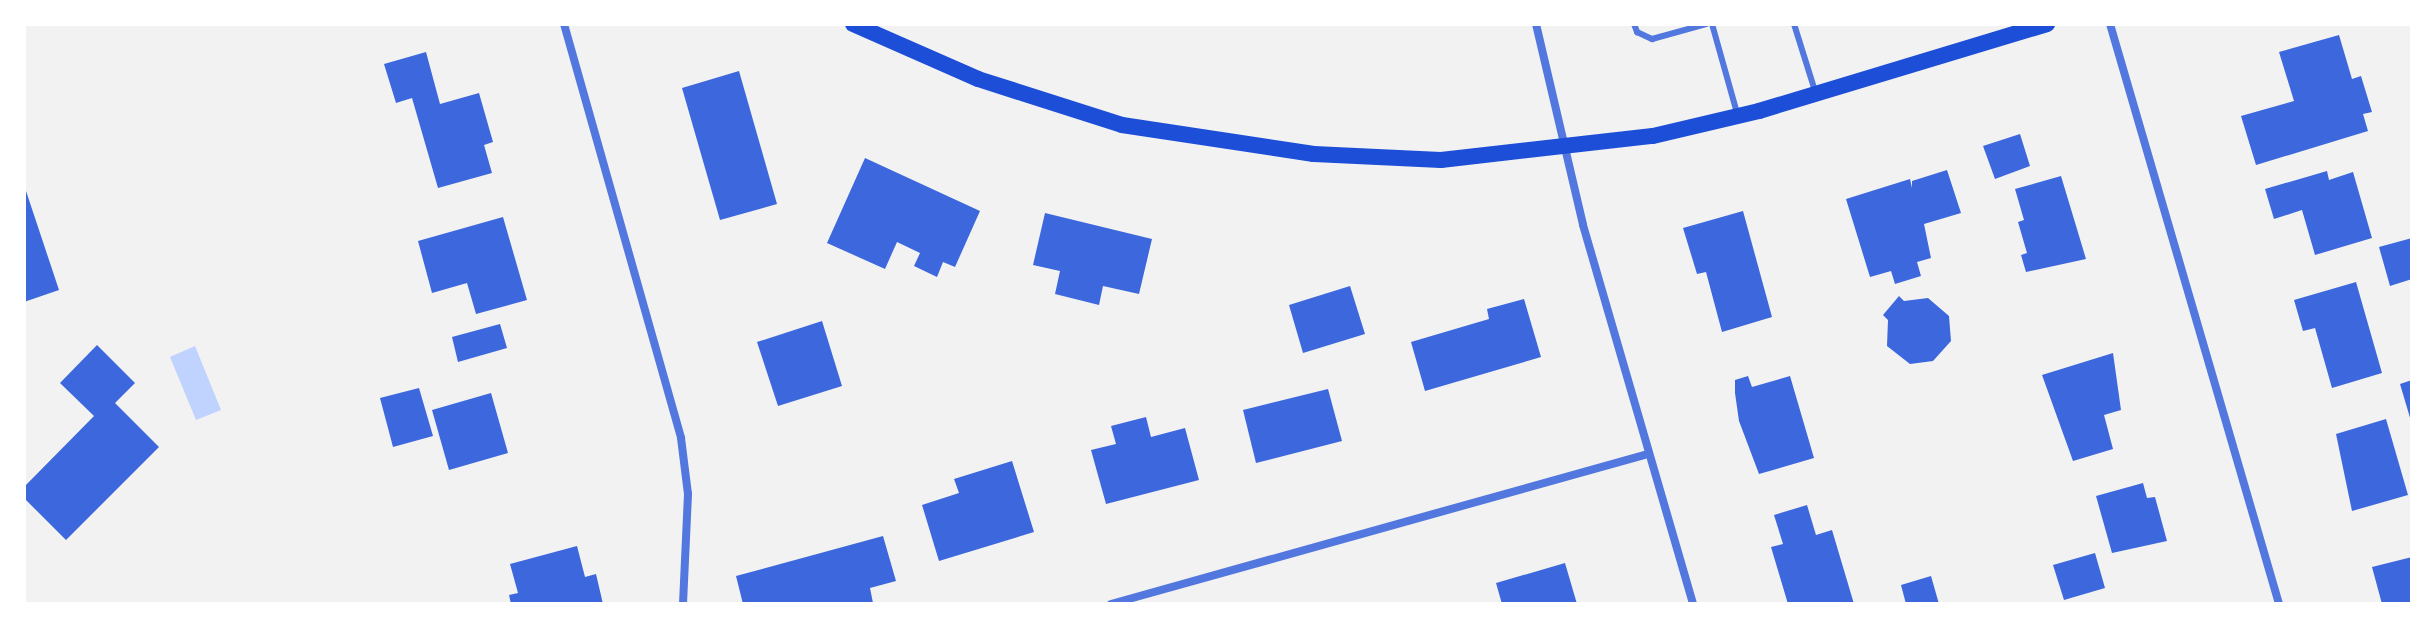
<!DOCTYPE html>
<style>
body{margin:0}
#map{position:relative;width:2436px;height:628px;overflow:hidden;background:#f2f2f2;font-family:"Fira Sans Condensed",sans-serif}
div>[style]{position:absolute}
.water>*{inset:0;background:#bfd3fe}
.building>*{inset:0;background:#3d67dc}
.service>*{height:6px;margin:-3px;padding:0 3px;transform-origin:3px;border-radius:3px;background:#5277de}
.minor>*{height:8px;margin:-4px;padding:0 4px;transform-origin:4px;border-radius:4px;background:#5277de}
.secondary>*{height:16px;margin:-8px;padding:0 8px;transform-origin:8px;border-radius:8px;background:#1d4ed8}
span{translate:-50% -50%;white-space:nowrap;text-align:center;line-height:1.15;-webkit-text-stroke:6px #fff;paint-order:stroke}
.frame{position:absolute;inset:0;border:26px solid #fff;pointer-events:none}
</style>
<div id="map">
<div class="water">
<i style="clip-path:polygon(195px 346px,221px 410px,196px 420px,170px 357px)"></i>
</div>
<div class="building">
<i style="clip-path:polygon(2339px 35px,2352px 79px,2361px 76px,2372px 112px,2363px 114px,2368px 131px,2256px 165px,2241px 116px,2294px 101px,2279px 52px)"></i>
<i style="clip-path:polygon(426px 52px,440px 104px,479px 93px,493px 142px,484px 145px,492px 173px,438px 188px,412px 98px,396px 103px,384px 64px)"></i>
<i style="clip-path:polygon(739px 71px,777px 204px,720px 220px,682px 88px)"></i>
<i style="clip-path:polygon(2020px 134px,2030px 166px,1995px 179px,1983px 146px)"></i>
<i style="clip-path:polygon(865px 158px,980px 211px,955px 267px,943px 262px,937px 277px,914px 266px,920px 253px,897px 242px,885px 269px,827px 243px)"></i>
<i style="clip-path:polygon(1947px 170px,1961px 213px,1924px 224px,1931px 258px,1917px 262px,1921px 276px,1895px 284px,1891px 271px,1870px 277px,1846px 199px,1910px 179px,1912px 188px,1912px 181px)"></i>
<i style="clip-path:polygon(2327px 171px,2329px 180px,2353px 172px,2372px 238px,2315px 255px,2302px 210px,2274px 219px,2265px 189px)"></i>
<i style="clip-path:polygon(2061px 176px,2086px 259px,2026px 272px,2021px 255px,2027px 253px,2018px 222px,2024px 220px,2015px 189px)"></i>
<i style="clip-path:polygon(24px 185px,59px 290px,24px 302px)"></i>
<i style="clip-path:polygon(1743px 211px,1772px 317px,1722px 332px,1706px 272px,1697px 274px,1683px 228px)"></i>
<i style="clip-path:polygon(1045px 213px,1152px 239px,1139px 294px,1103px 286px,1099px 305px,1055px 294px,1060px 271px,1033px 265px)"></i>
<i style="clip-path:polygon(503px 217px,527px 300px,476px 314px,467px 283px,432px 293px,418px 241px)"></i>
<i style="clip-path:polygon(2412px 238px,2412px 279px,2390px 286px,2379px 247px)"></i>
<i style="clip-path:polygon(2356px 282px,2382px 373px,2332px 388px,2315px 328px,2303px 331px,2294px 300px)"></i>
<i style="clip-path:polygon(1350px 286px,1365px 334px,1303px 353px,1289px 305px)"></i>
<i style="clip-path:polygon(1899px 296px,1904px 301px,1928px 298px,1949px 316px,1951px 341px,1933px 361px,1910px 364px,1887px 346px,1888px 320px,1883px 315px)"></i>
<i style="clip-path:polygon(1524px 299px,1541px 357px,1425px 391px,1411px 342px,1489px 319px,1487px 309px)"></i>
<i style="clip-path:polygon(822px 321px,842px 386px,778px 406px,757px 342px)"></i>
<i style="clip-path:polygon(500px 324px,507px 348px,458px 362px,452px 337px)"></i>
<i style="clip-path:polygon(97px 345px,135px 383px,115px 403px,159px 447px,66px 540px,24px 498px,24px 487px,94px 416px,60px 383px)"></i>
<i style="clip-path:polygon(2113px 353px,2121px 410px,2104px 415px,2113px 449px,2073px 461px,2042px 375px)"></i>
<i style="clip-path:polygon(1748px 376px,1752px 387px,1790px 376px,1814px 458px,1759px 474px,1739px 421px,1735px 393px,1735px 380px)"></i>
<i style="clip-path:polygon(2412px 380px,2412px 421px,2411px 421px,2400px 384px)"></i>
<i style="clip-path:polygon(419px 388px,433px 436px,393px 447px,380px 398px)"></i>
<i style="clip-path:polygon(1328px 389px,1342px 441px,1256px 463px,1243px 410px)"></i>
<i style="clip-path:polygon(491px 393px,508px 453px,449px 470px,432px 410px)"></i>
<i style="clip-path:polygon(1146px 417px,1151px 437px,1185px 428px,1199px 480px,1106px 504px,1091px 450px,1116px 444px,1111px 426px)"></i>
<i style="clip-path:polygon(2386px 419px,2408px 495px,2352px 511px,2336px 434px)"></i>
<i style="clip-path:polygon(1012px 461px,1034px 532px,939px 561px,922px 505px,959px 493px,954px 479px)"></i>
<i style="clip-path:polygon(2143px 483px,2147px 498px,2155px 497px,2167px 541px,2112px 553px,2096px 496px)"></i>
<i style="clip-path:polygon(1807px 505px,1816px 535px,1832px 530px,1854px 604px,1788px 604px,1771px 547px,1783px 544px,1774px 515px)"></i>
<i style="clip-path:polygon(883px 536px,896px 581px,870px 588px,873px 603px,743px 604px,736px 576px)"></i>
<i style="clip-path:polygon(577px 546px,585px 577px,596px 574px,603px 604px,511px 604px,509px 595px,518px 593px,510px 564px)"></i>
<i style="clip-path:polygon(2095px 553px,2105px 588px,2064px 600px,2053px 565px)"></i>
<i style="clip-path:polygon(2412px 557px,2412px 604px,2382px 604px,2372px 567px)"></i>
<i style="clip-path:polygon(1565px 563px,1577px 604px,1502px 604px,1496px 583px)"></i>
<i style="clip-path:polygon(1931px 576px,1939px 604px,1906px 604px,1901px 585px)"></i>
</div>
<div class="service">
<i style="left:1634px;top:24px;width:9px;rotate:69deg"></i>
<i style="left:1637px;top:32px;width:17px;rotate:25deg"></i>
<i style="left:1652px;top:39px;width:56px;rotate:-15.5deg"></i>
<i style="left:1712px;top:24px;width:92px;rotate:74.3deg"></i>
<i style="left:1794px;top:24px;width:73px;rotate:72.6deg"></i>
</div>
<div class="minor">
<i style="left:564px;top:24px;width:430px;rotate:74.2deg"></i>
<i style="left:681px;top:438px;width:56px;rotate:82.9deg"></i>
<i style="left:688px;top:494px;width:110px;rotate:92.6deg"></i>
<i style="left:1536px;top:24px;width:206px;rotate:76.8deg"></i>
<i style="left:1583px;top:225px;width:395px;rotate:73.8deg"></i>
<i style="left:2110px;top:24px;width:604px;rotate:73.75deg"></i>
<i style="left:1111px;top:604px;width:558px;rotate:-15.61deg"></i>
</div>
<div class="secondary">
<i style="left:853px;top:24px;width:137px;rotate:23.7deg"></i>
<i style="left:978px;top:79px;width:151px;rotate:17.7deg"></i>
<i style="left:1122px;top:125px;width:194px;rotate:8.6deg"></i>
<i style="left:1314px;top:154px;width:127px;rotate:2.7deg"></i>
<i style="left:1441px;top:160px;width:213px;rotate:-6.5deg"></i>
<i style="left:1653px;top:136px;width:109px;rotate:-13.3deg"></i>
<i style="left:1759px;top:111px;width:301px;rotate:-16.8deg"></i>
</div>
<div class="frame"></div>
</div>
